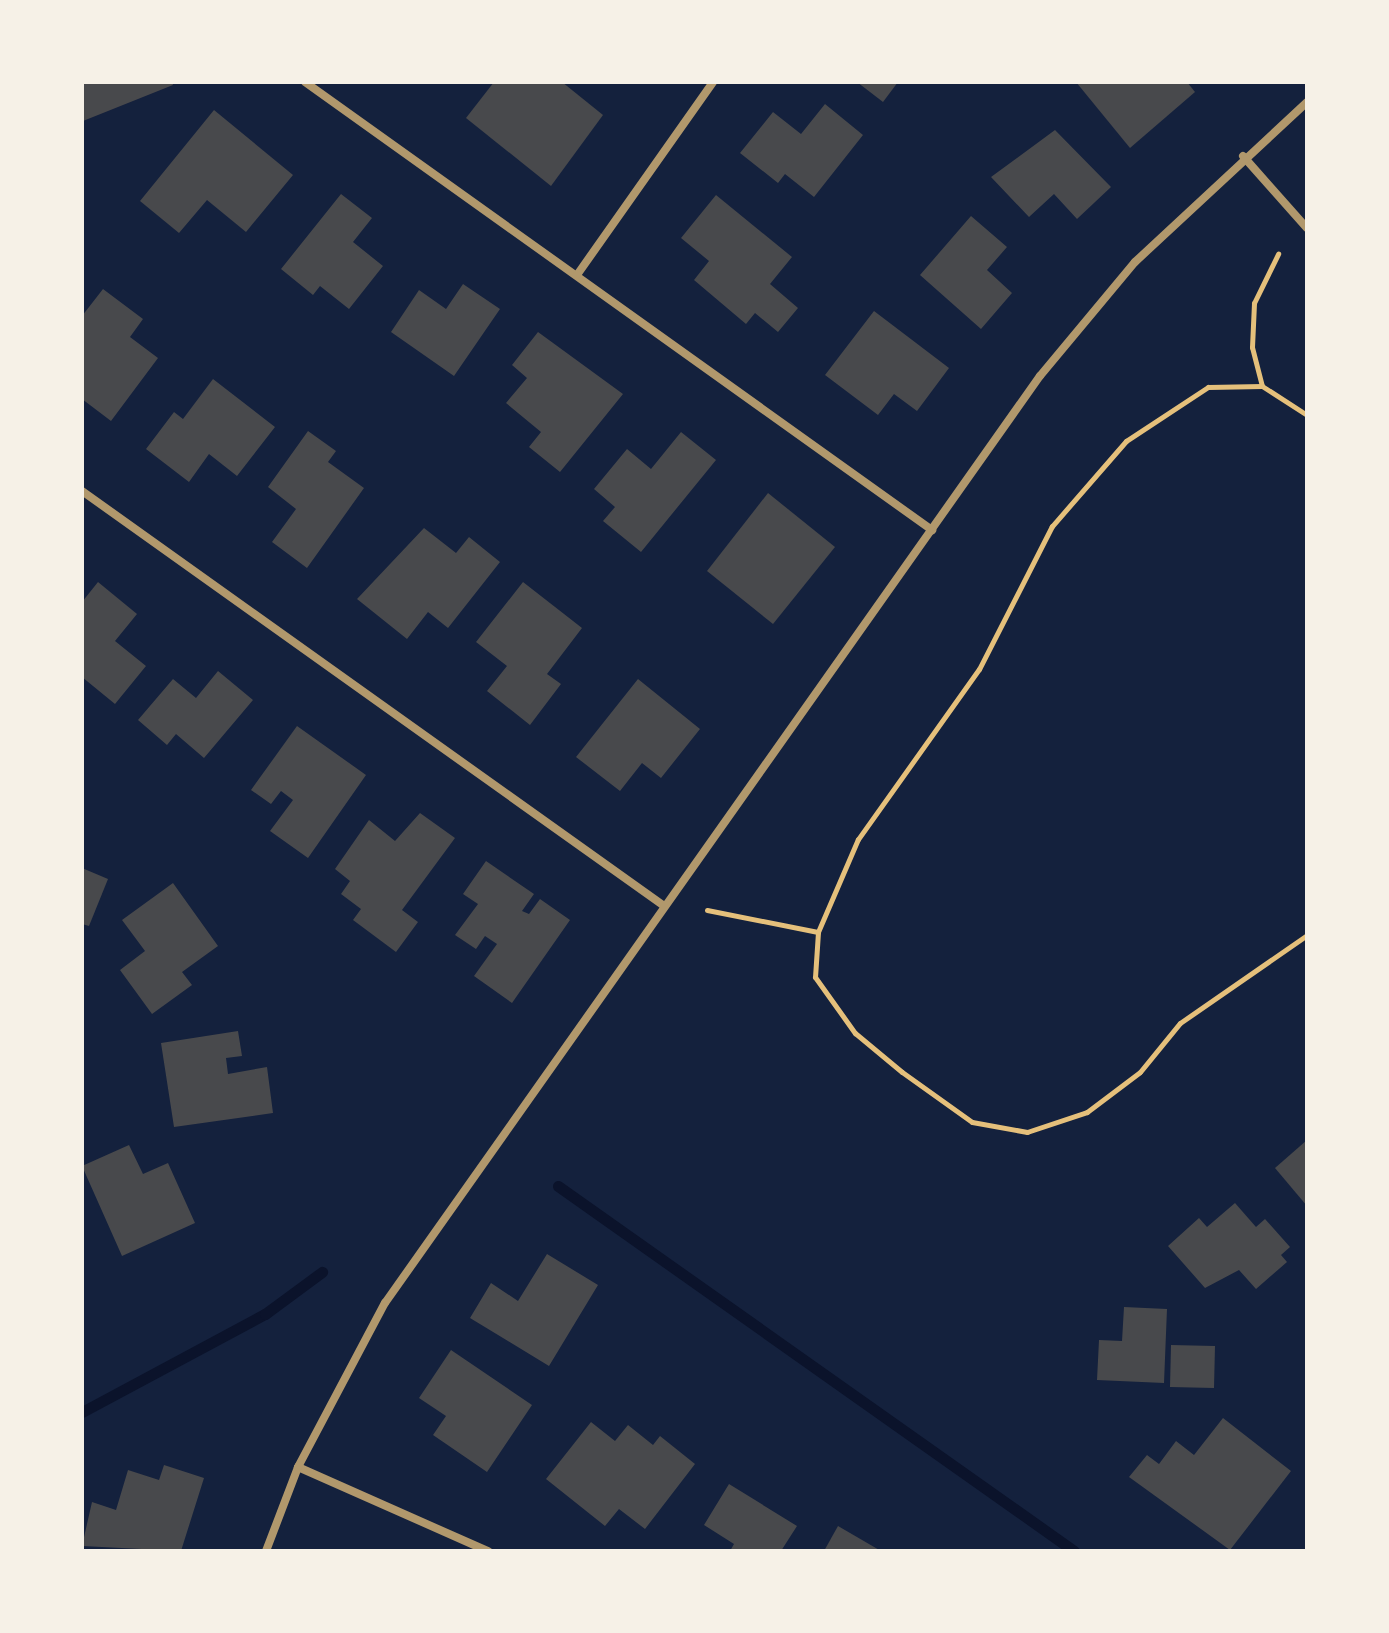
<!DOCTYPE html>
<style>
body{margin:0}
#map{position:relative;width:1389px;height:1633px;overflow:hidden;background:#14213d;font-family:"IBM Plex Sans",sans-serif}
div>[style]{position:absolute}
.stream>*{height:11px;margin:-5.5px;padding:0 5.5px;transform-origin:5.5px;border-radius:5.5px;background:#0b132b}
.building>*{inset:0;background:#48494c}
.path>*{height:5px;margin:-2.5px;padding:0 2.5px;transform-origin:2.5px;border-radius:2.5px;background:#e5c07b}
.minor>*{height:8px;margin:-4px;padding:0 4px;transform-origin:4px;border-radius:4px;background:#b1986c}
span{translate:-50% -50%;white-space:nowrap;text-align:center;line-height:1.15;-webkit-text-stroke:7px #f6f1e7;paint-order:stroke}
.frame{position:absolute;inset:0;border:84px solid #f6f1e7;pointer-events:none}
</style>
<div id="map">
<div class="stream">
<i style="left:558px;top:1186px;width:632px;rotate:35.27deg"></i>
<i style="left:82px;top:1412px;width:208px;rotate:-28.2deg"></i>
<i style="left:265px;top:1314px;width:71px;rotate:-36.4deg"></i>
</div>
<div class="building">
<i style="clip-path:polygon(82px 82px,172px 82px,173px 85px,83px 121px)"></i>
<i style="clip-path:polygon(494px 82px,562px 82px,603px 115px,551px 186px,466px 118px)"></i>
<i style="clip-path:polygon(857px 82px,898px 82px,883px 102px)"></i>
<i style="clip-path:polygon(1076px 82px,1187px 82px,1195px 92px,1130px 148px)"></i>
<i style="clip-path:polygon(825px 104px,863px 135px,814px 197px,785px 174px,778px 183px,740px 153px,773px 112px,801px 134px)"></i>
<i style="clip-path:polygon(214px 110px,293px 175px,246px 232px,207px 200px,179px 233px,140px 201px)"></i>
<i style="clip-path:polygon(1055px 130px,1111px 187px,1077px 219px,1054px 194px,1029px 217px,991px 177px)"></i>
<i style="clip-path:polygon(341px 194px,372px 218px,353px 242px,383px 266px,349px 309px,320px 286px,313px 295px,281px 269px)"></i>
<i style="clip-path:polygon(716px 195px,792px 257px,770px 284px,798px 308px,778px 332px,755px 313px,746px 324px,694px 280px,709px 261px,681px 238px)"></i>
<i style="clip-path:polygon(971px 216px,1007px 247px,987px 270px,1012px 293px,981px 329px,920px 275px)"></i>
<i style="clip-path:polygon(463px 284px,500px 309px,454px 376px,391px 332px,419px 290px,446px 309px)"></i>
<i style="clip-path:polygon(103px 289px,143px 319px,130px 337px,158px 358px,111px 421px,82px 399px,82px 316px)"></i>
<i style="clip-path:polygon(874px 311px,949px 368px,917px 411px,894px 394px,878px 415px,825px 375px)"></i>
<i style="clip-path:polygon(538px 332px,623px 394px,560px 472px,529px 447px,541px 432px,506px 403px,527px 378px,512px 365px)"></i>
<i style="clip-path:polygon(213px 379px,275px 427px,237px 476px,209px 454px,189px 482px,146px 449px,174px 412px,183px 419px)"></i>
<i style="clip-path:polygon(308px 431px,336px 451px,328px 462px,364px 488px,307px 568px,272px 542px,296px 509px,268px 487px)"></i>
<i style="clip-path:polygon(681px 432px,716px 460px,641px 552px,603px 521px,615px 507px,594px 489px,627px 449px,651px 469px)"></i>
<i style="clip-path:polygon(768px 493px,835px 547px,773px 624px,707px 571px)"></i>
<i style="clip-path:polygon(424px 528px,456px 553px,469px 537px,500px 562px,448px 628px,428px 612px,407px 639px,357px 599px)"></i>
<i style="clip-path:polygon(98px 582px,137px 614px,115px 641px,146px 666px,115px 704px,82px 677px,82px 602px)"></i>
<i style="clip-path:polygon(523px 582px,582px 628px,547px 674px,561px 684px,530px 725px,487px 691px,507px 666px,476px 642px)"></i>
<i style="clip-path:polygon(218px 671px,253px 700px,204px 758px,176px 734px,167px 745px,138px 720px,173px 679px,196px 698px)"></i>
<i style="clip-path:polygon(638px 679px,700px 729px,661px 778px,642px 763px,620px 791px,576px 757px)"></i>
<i style="clip-path:polygon(297px 726px,366px 775px,308px 858px,270px 831px,293px 800px,281px 791px,271px 804px,251px 790px)"></i>
<i style="clip-path:polygon(420px 813px,455px 838px,402px 910px,418px 922px,396px 952px,353px 920px,361px 909px,341px 894px,350px 881px,335px 869px,369px 820px,395px 841px)"></i>
<i style="clip-path:polygon(486px 861px,534px 894px,522px 911px,529px 914px,540px 899px,570px 920px,512px 1003px,474px 976px,497px 944px,485px 936px,476px 949px,455px 935px,478px 904px,463px 894px)"></i>
<i style="clip-path:polygon(82px 868px,108px 879px,89px 926px,82px 924px)"></i>
<i style="clip-path:polygon(173px 883px,218px 946px,182px 972px,192px 985px,152px 1014px,120px 970px,145px 951px,122px 920px)"></i>
<i style="clip-path:polygon(238px 1031px,242px 1056px,226px 1058px,228px 1074px,267px 1067px,273px 1113px,174px 1127px,161px 1043px)"></i>
<i style="clip-path:polygon(1307px 1140px,1307px 1206px,1275px 1168px)"></i>
<i style="clip-path:polygon(129px 1145px,143px 1174px,168px 1163px,195px 1223px,122px 1256px,82px 1166px)"></i>
<i style="clip-path:polygon(1235px 1203px,1256px 1227px,1265px 1219px,1290px 1247px,1281px 1255px,1287px 1262px,1256px 1289px,1239px 1270px,1205px 1288px,1168px 1246px,1199px 1218px,1207px 1227px)"></i>
<i style="clip-path:polygon(547px 1254px,598px 1285px,549px 1366px,470px 1318px,491px 1283px,518px 1301px)"></i>
<i style="clip-path:polygon(1124px 1307px,1167px 1309px,1164px 1383px,1097px 1380px,1099px 1340px,1122px 1341px)"></i>
<i style="clip-path:polygon(1171px 1345px,1215px 1346px,1214px 1388px,1170px 1387px)"></i>
<i style="clip-path:polygon(451px 1350px,532px 1405px,487px 1472px,433px 1435px,446px 1416px,419px 1398px)"></i>
<i style="clip-path:polygon(1223px 1418px,1291px 1471px,1230px 1550px,1129px 1477px,1147px 1455px,1159px 1464px,1176px 1441px,1194px 1455px)"></i>
<i style="clip-path:polygon(591px 1422px,615px 1441px,628px 1425px,653px 1445px,660px 1436px,695px 1464px,645px 1529px,619px 1509px,605px 1526px,546px 1479px)"></i>
<i style="clip-path:polygon(164px 1465px,204px 1478px,181px 1551px,82px 1546px,92px 1502px,116px 1510px,128px 1470px,159px 1480px)"></i>
<i style="clip-path:polygon(729px 1484px,797px 1526px,781px 1551px,730px 1551px,734px 1544px,704px 1525px)"></i>
<i style="clip-path:polygon(838px 1526px,881px 1551px,824px 1551px)"></i>
</div>
<div class="path">
<i style="left:1262px;top:386px;width:40px;rotate:-104.4deg"></i>
<i style="left:1252px;top:347px;width:44px;rotate:-87.4deg"></i>
<i style="left:1254px;top:303px;width:55px;rotate:-63.9deg"></i>
<i style="left:1307px;top:415px;width:54px;rotate:-147.2deg"></i>
<i style="left:1262px;top:386px;width:54px;rotate:178.9deg"></i>
<i style="left:1208px;top:387px;width:98px;rotate:146.6deg"></i>
<i style="left:1126px;top:441px;width:113px;rotate:131deg"></i>
<i style="left:1052px;top:526px;width:161px;rotate:117deg"></i>
<i style="left:979px;top:669px;width:209px;rotate:125.4deg"></i>
<i style="left:858px;top:839px;width:101px;rotate:113.3deg"></i>
<i style="left:818px;top:932px;width:45px;rotate:93.8deg"></i>
<i style="left:815px;top:977px;width:69px;rotate:54.5deg"></i>
<i style="left:855px;top:1033px;width:61px;rotate:39.7deg"></i>
<i style="left:902px;top:1072px;width:86px;rotate:35.5deg"></i>
<i style="left:972px;top:1122px;width:56px;rotate:10.3deg"></i>
<i style="left:1027px;top:1132px;width:63px;rotate:-18.4deg"></i>
<i style="left:1087px;top:1112px;width:66px;rotate:-37deg"></i>
<i style="left:1140px;top:1072px;width:63px;rotate:-50.8deg"></i>
<i style="left:1180px;top:1023px;width:155px;rotate:-34.7deg"></i>
<i style="left:707px;top:910px;width:113px;rotate:11.2deg"></i>
</div>
<div class="minor">
<i style="left:305px;top:82px;width:771px;rotate:35.55deg"></i>
<i style="left:1243px;top:156px;width:96px;rotate:48.4deg"></i>
<i style="left:577px;top:275px;width:236px;rotate:-54.8deg"></i>
<i style="left:82px;top:491px;width:715px;rotate:35.49deg"></i>
<i style="left:298px;top:1467px;width:208px;rotate:23.9deg"></i>
<i style="left:266px;top:1551px;width:90px;rotate:-69.1deg"></i>
<i style="left:298px;top:1467px;width:186px;rotate:-62.1deg"></i>
<i style="left:385px;top:1303px;width:1135px;rotate:-54.76deg"></i>
<i style="left:1040px;top:376px;width:148px;rotate:-50.2deg"></i>
<i style="left:1135px;top:262px;width:235px;rotate:-42.9deg"></i>
</div>
<div class="frame"></div>
</div>
